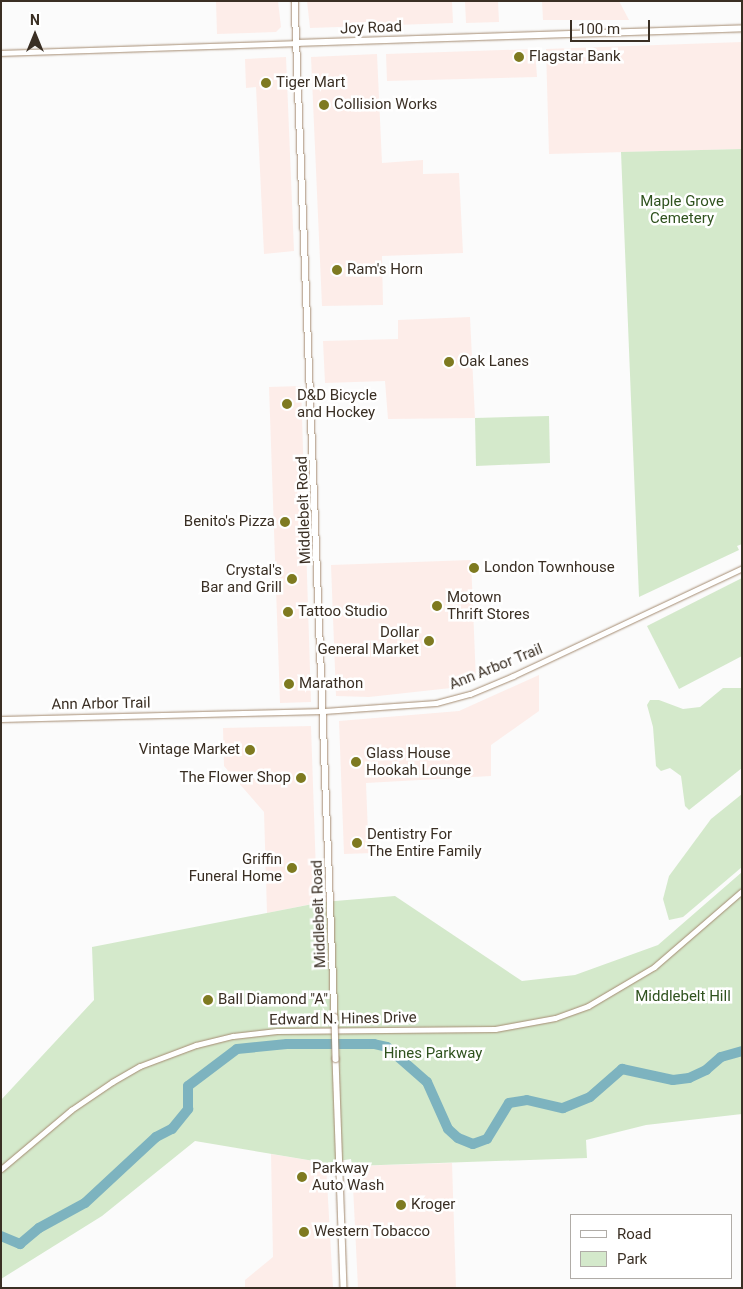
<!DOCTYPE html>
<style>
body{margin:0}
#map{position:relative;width:743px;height:1289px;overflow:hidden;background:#fbfbfb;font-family:Roboto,sans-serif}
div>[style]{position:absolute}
.commercial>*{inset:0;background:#fdede9}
.green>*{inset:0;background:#d4e9cb}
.river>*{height:10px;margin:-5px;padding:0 5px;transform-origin:5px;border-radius:5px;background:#7db3bf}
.roads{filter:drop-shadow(0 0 1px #a48b71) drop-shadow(0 0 1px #a48b71)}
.tertiary>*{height:5px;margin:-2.5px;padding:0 2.5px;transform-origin:2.5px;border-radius:2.5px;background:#fff}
.secondary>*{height:5.5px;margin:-2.75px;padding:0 2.75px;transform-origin:2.75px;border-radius:2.75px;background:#fff}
.bridges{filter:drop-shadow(0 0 1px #a48b71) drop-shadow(0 0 1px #a48b71)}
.secondary-bridge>*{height:5.5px;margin:-2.75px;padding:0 2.75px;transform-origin:2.75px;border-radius:2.75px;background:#fff}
.dots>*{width:14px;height:14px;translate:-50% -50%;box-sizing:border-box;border:2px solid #fff;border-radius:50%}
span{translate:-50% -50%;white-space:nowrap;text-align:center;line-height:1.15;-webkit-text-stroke:5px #fff;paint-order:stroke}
.street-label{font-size:15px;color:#3a2f24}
.poi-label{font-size:15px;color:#3a2f24}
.left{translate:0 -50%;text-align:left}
.right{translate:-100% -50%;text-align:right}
.park-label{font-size:15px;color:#2f521e}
.frame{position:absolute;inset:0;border:2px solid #3a2f24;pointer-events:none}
.legend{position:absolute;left:570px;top:1214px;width:162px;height:65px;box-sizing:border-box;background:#fff;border:1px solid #b0aca7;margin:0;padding:6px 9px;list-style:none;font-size:15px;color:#3a2f24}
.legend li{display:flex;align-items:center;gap:10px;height:25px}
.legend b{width:25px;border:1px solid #b0aca7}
.north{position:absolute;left:10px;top:10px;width:50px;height:50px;-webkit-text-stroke:4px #fff;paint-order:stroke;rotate:0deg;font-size:14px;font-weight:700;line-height:20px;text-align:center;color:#3a2f24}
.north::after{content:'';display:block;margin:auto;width:18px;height:22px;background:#3a2f24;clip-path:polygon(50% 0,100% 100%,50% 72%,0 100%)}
.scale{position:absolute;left:570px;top:20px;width:80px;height:22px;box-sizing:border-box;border:2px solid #3a2f24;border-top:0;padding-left:6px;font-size:15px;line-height:18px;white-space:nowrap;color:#3a2f24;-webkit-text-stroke:4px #fff;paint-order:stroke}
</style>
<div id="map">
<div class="commercial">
<i style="clip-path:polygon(216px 1px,278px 1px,281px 27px,276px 32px,217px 34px)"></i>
<i style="clip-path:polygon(307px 1px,452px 1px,453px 23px,310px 28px)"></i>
<i style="clip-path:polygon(465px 1px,498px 1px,499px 22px,466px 23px)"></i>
<i style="clip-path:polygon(542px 1px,619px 1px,629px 20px,543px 20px)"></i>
<i style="clip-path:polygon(742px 42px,742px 149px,549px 154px,546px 49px)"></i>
<i style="clip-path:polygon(535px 49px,537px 77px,387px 81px,386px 54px)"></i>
<i style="clip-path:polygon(377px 54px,382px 163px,423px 160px,423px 174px,459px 173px,463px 253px,382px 256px,383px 305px,322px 306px,311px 57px)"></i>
<i style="clip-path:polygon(286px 57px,294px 251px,264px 254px,256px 87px,246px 88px,245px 59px)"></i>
<i style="clip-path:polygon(470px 317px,475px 418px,388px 419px,385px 381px,325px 383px,323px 341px,398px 339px,398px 320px)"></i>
<i style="clip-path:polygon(301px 386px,311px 702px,280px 703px,269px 387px)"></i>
<i style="clip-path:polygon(471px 560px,476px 681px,460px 687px,369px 697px,336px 696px,331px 565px)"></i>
<i style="clip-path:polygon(539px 675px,539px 711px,491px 745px,491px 776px,366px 783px,368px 833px,373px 831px,373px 853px,344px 854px,339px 721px,459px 711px)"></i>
<i style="clip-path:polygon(311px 726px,317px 903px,267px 913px,264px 812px,224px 766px,223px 728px)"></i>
<i style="clip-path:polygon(271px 1154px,326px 1163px,333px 1288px,245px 1288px,245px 1280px,273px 1257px)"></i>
<i style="clip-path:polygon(452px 1163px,456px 1288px,358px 1288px,352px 1166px)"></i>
</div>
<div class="green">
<i style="clip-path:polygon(742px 149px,742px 544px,737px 546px,739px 550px,639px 597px,621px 152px)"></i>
<i style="clip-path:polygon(549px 416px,550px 463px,476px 466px,475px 418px)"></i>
<i style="clip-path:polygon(742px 578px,742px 656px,679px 689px,647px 626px)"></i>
<i style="clip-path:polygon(723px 688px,742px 688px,742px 768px,689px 810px,685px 806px,681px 776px,670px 768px,661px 771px,656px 766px,653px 727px,647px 705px,650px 700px,659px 700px,683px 709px,700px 707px)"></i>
<i style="clip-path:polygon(742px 794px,742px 867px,683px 917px,669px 920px,663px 899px,669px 876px,711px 819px)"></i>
<i style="clip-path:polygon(742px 872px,742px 1114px,646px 1125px,586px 1140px,587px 1158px,352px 1166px,351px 1159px,326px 1163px,195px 1141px,102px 1216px,1px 1279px,1px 1100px,94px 1000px,92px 947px,323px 902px,395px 896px,522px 981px,575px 975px,658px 945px)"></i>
</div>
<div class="river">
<i style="left:1px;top:1236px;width:21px;rotate:23deg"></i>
<i style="left:20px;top:1244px;width:25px;rotate:-40deg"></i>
<i style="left:39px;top:1228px;width:52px;rotate:-28.5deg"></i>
<i style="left:85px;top:1203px;width:97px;rotate:-42.9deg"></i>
<i style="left:156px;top:1137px;width:18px;rotate:-27deg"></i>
<i style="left:172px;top:1129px;width:26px;rotate:-51deg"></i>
<i style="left:188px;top:1109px;width:23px;rotate:-90deg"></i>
<i style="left:188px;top:1086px;width:61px;rotate:-37.1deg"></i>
<i style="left:237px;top:1049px;width:50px;rotate:-5.7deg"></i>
<i style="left:287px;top:1044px;width:87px"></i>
<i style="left:374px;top:1044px;width:13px;rotate:13deg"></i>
<i style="left:387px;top:1047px;width:53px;rotate:41.2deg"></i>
<i style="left:427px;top:1082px;width:51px;rotate:65.9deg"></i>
<i style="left:448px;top:1129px;width:13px;rotate:42deg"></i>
<i style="left:458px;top:1138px;width:16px;rotate:22deg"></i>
<i style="left:473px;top:1144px;width:15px;rotate:-20deg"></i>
<i style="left:487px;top:1139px;width:42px;rotate:-58.6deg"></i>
<i style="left:509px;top:1103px;width:18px;rotate:-9deg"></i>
<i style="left:527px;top:1100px;width:37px;rotate:13deg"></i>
<i style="left:563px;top:1108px;width:29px;rotate:-22deg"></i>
<i style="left:590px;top:1097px;width:43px;rotate:-41.2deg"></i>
<i style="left:622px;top:1069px;width:52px;rotate:12.2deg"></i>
<i style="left:673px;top:1080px;width:16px;rotate:-7deg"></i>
<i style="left:689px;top:1078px;width:19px;rotate:-25deg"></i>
<i style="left:706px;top:1070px;width:20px;rotate:-41deg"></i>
<i style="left:721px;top:1057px;width:22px;rotate:-16deg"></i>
</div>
<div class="roads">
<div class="tertiary">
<i style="left:1px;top:53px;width:297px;rotate:-1.9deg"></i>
<i style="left:1px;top:719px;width:323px;rotate:-1.4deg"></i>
<i style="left:324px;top:711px;width:112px;rotate:-4.1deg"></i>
<i style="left:436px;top:703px;width:35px;rotate:-15deg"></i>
<i style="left:470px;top:694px;width:47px;rotate:-22.7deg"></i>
<i style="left:513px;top:676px;width:253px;rotate:-25.2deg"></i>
<i style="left:1px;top:1169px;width:92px;rotate:-40.1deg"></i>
<i style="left:71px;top:1110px;width:50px;rotate:-34.3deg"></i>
<i style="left:112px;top:1082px;width:32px;rotate:-30deg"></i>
<i style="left:140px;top:1066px;width:60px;rotate:-20.6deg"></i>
<i style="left:196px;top:1045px;width:38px;rotate:-14deg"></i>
<i style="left:233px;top:1036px;width:44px;rotate:-6.5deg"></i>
<i style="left:277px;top:1031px;width:218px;rotate:-0.5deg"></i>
<i style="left:495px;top:1029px;width:61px;rotate:-10.4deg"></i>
<i style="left:555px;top:1018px;width:35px;rotate:-20deg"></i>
<i style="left:588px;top:1006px;width:77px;rotate:-30.6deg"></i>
<i style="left:654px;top:967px;width:116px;rotate:-40.8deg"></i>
</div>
<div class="secondary">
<i style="left:295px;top:1px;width:1017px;rotate:87.75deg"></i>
<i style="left:298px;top:43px;width:444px;rotate:-1.9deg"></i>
<i style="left:336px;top:1059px;width:229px;rotate:88deg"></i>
</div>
</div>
<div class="bridges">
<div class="secondary-bridge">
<i style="left:335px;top:1017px;width:42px;rotate:88.6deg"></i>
</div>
</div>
<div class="dots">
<i style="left:519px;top:57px;background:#7e7a20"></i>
<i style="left:266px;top:83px;background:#7e7a20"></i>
<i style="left:324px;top:105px;background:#7e7a20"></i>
<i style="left:337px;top:270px;background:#7e7a20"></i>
<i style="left:449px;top:362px;background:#7e7a20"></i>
<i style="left:287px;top:404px;background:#7e7a20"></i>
<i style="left:285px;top:522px;background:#7e7a20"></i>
<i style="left:474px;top:568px;background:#7e7a20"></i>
<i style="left:292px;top:579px;background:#7e7a20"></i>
<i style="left:437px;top:606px;background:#7e7a20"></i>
<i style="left:288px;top:612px;background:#7e7a20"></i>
<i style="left:429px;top:641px;background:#7e7a20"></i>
<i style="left:289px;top:684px;background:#7e7a20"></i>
<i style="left:250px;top:750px;background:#7e7a20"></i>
<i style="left:356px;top:762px;background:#7e7a20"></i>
<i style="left:301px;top:778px;background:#7e7a20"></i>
<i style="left:357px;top:843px;background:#7e7a20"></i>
<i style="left:292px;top:868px;background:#7e7a20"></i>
<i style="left:208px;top:1000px;background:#7e7a20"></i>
<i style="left:302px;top:1177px;background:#7e7a20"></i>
<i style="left:401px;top:1205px;background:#7e7a20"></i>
<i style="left:304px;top:1232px;background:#7e7a20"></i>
</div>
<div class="street-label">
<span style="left:371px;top:28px;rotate:-2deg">Joy Road</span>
<span style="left:304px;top:510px;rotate:-92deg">Middlebelt Road</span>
<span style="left:496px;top:667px;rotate:-22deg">Ann Arbor Trail</span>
<span style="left:101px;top:704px;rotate:-1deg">Ann Arbor Trail</span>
<span style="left:319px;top:914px;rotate:-92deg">Middlebelt Road</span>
<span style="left:343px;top:1019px;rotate:-1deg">Edward N. Hines Drive</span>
</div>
<div class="poi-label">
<span class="left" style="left:529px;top:57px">Flagstar Bank</span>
<span class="left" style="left:276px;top:83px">Tiger Mart</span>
<span class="left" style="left:334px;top:105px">Collision Works</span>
<span class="left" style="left:347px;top:270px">Ram's Horn</span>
<span class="left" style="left:459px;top:362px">Oak Lanes</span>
<span class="left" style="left:297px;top:404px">D&amp;D Bicycle<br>and Hockey</span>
<span class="right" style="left:275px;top:522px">Benito's Pizza</span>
<span class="left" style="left:484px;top:568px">London Townhouse</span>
<span class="right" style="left:282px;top:579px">Crystal's<br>Bar and Grill</span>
<span class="left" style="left:447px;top:606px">Motown<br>Thrift Stores</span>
<span class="left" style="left:298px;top:612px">Tattoo Studio</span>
<span class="right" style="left:419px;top:641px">Dollar<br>General Market</span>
<span class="left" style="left:299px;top:684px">Marathon</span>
<span class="right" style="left:240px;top:750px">Vintage Market</span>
<span class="left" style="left:366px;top:762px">Glass House<br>Hookah Lounge</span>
<span class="right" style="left:291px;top:778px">The Flower Shop</span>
<span class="left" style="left:367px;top:843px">Dentistry For<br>The Entire Family</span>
<span class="right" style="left:282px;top:868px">Griffin<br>Funeral Home</span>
<span class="left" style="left:218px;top:1000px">Ball Diamond "A"</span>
<span class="left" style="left:312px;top:1177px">Parkway<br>Auto Wash</span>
<span class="left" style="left:411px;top:1205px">Kroger</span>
<span class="left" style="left:314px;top:1232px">Western Tobacco</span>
</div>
<div class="park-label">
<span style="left:682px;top:210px">Maple Grove<br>Cemetery</span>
<span style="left:683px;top:997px">Middlebelt Hill</span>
<span style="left:433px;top:1054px">Hines Parkway</span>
</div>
<div class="frame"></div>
<ul class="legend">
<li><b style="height:6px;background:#fff"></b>Road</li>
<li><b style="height:14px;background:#d4e9cb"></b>Park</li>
</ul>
<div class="north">N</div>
<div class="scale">100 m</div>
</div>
